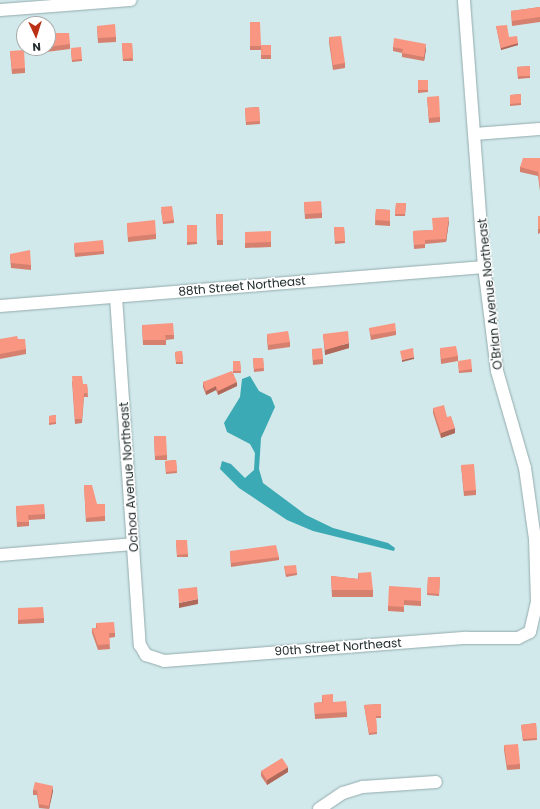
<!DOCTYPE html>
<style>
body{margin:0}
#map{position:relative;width:540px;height:809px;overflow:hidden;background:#d1e9eb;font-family:Poppins,sans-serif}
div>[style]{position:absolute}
.water>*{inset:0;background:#3caab4}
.roads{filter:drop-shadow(0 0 1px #94abad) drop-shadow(0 0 1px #94abad)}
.minor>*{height:12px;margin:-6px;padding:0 6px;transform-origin:6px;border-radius:6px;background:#fff}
.wall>*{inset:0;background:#d68170}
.shaded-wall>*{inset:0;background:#ae695b}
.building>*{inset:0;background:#f99682}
span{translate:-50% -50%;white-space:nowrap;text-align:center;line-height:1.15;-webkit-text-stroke:3px #fff;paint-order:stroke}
.street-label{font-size:12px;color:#232d2d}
.north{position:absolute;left:16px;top:16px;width:40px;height:40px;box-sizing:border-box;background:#fff;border:1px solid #a7abab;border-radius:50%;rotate:176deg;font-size:11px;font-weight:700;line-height:16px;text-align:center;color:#232d2d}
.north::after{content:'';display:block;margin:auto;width:14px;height:18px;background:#bb3015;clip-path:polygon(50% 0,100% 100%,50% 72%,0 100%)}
</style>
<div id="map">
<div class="water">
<i style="clip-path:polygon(250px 376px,259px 391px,271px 397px,275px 407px,261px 438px,259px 469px,263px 483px,306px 515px,333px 528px,388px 543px,395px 548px,394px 551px,313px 531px,287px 520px,239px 488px,220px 469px,222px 461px,231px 464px,245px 478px,254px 470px,255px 453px,250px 444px,227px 432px,224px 423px,240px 397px,242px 379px)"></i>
</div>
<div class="roads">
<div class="minor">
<i style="left:0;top:10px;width:131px;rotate:-4.4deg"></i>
<i style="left:474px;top:134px;width:66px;rotate:-4.3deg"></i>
<i style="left:116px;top:297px;width:349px;rotate:86.1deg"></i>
<i style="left:140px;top:645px;width:12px;rotate:59deg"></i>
<i style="left:146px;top:655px;width:19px;rotate:18deg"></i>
<i style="left:164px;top:661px;width:303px;rotate:-4.4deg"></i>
<i style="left:466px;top:638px;width:52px"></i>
<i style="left:518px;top:638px;width:13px;rotate:-27deg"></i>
<i style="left:530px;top:632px;width:31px;rotate:-77deg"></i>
<i style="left:537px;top:602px;width:63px;rotate:-91.8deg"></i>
<i style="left:535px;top:539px;width:72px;rotate:-98deg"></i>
<i style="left:525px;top:468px;width:101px;rotate:-106.1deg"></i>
<i style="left:497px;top:371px;width:105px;rotate:-97.1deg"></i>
<i style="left:484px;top:267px;width:268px;rotate:-94.3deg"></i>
<i style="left:0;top:306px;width:486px;rotate:-4.6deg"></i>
<i style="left:0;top:555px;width:133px;rotate:-4.7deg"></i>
<i style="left:319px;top:809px;width:29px;rotate:-34deg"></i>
<i style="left:343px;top:793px;width:21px;rotate:-17deg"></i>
<i style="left:363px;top:787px;width:73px;rotate:-3.9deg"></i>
</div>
</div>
<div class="wall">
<i style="clip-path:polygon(540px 7px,540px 22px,512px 26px,511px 11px)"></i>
<i style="clip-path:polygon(250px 22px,261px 45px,271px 45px,271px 59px,261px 59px,261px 50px,250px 50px)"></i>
<i style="clip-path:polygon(97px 26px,116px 37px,116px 42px,98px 43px)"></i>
<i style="clip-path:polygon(496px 26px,509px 37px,518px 45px,501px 50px)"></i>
<i style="clip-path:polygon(48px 33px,70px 44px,70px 49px,46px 52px,45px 48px,48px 48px)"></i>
<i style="clip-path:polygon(329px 37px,345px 63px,345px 68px,333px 70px,329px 42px)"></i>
<i style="clip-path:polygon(122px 43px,132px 43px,133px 61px,123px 61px)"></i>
<i style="clip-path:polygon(393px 47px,426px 49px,424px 61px,402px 57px,402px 53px,393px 51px)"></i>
<i style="clip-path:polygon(71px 50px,82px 59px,82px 61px,72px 62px)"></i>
<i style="clip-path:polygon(10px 51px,25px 68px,25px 73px,12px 74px)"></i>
<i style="clip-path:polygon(530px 66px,530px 78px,518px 79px,517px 67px)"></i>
<i style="clip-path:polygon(418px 80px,428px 80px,428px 92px,418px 93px)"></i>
<i style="clip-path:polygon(521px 94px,521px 105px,510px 106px,510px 95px)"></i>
<i style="clip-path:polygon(427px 97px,440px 117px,440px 122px,429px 123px)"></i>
<i style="clip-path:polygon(259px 107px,260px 124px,246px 125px,245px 108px)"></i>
<i style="clip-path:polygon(540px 158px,540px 191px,538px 176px,520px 172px,520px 167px)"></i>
<i style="clip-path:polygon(304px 202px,322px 213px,322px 218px,305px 219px)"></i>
<i style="clip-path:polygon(396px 203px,406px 203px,405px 216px,395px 216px)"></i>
<i style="clip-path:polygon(376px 209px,390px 210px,390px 226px,375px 225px)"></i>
<i style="clip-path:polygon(161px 210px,174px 220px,174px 223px,163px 224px)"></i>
<i style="clip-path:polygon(216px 214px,223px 214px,223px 245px,217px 245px)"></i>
<i style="clip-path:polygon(538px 216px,540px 216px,540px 233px,538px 234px)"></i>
<i style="clip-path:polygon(449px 221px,446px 242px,425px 244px,425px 248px,414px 249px,413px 231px,433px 230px)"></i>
<i style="clip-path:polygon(127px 223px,156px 234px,156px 239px,128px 242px)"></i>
<i style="clip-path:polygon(187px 225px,197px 225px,197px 244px,187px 245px)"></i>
<i style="clip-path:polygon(334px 227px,344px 227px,345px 243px,335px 244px)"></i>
<i style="clip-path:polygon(245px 232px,271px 242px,271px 247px,245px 248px)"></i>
<i style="clip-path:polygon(74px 246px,104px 251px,104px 254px,75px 257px)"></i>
<i style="clip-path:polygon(10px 254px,31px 265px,31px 270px,11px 268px)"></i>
<i style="clip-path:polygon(142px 325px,174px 335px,174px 339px,166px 340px,166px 345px,143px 345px)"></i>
<i style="clip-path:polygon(369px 328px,396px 331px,396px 335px,371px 340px)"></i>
<i style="clip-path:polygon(267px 334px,290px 342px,290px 347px,268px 350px,267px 339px)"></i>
<i style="clip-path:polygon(323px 334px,349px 348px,325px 355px)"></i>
<i style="clip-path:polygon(0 339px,18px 339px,26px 349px,26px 354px,0 359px)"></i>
<i style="clip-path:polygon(440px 348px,458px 356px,458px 361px,472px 369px,472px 372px,459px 373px,458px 361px,441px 364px)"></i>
<i style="clip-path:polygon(312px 349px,323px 359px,323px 364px,313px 365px)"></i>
<i style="clip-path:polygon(182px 351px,183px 364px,176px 364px,175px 352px)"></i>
<i style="clip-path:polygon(253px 358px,263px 358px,264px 371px,254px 372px)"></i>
<i style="clip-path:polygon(233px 361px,240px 361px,241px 373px,233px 373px,237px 386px,218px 395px,216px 390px,206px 395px,203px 387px,203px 382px,233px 373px)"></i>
<i style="clip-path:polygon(72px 381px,83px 384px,87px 384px,88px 397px,84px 397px,82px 423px,75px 424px)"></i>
<i style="clip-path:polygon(433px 408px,455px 433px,441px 438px,433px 413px)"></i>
<i style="clip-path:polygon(56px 415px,56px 424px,49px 425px,49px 416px)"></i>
<i style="clip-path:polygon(154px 436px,167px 455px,167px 460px,155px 460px)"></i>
<i style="clip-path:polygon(176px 460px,177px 473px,166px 474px,165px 461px)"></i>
<i style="clip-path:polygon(461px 465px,476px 490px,476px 495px,464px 496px)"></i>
<i style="clip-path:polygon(84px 485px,97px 504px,105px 516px,105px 521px,86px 522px)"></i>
<i style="clip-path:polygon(16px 506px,45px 514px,45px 519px,29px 520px,29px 526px,17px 527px)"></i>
<i style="clip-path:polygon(176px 540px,188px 554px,188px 557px,177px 557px)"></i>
<i style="clip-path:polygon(230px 551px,279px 557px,279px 560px,231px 567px)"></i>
<i style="clip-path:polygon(284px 566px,297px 573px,297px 575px,286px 577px)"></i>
<i style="clip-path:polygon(358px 573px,373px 590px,373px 597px,332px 597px,331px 576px,358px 579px)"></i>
<i style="clip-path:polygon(428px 577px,440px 577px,439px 596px,427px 595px)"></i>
<i style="clip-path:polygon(421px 593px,421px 606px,404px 605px,404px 612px,388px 611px,388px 606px)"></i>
<i style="clip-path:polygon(18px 608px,44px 618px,44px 623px,18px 624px)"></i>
<i style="clip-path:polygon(96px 623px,115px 633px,115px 637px,109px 638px,110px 649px,98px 650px,92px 633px,92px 628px,96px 628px)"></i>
<i style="clip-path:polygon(322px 695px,333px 702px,347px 712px,347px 717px,315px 719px,314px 703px,322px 702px)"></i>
<i style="clip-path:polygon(381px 704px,381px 718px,376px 718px,377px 734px,369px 735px,364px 705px)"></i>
<i style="clip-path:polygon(536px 723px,537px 740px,523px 741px,521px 725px)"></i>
<i style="clip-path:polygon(504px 745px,520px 764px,520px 769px,507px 770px,504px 750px)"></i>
<i style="clip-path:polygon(261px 771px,288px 772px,267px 785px,261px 776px)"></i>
<i style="clip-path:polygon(33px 790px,53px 791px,49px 809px,39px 808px,37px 795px,33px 795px)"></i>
</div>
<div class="shaded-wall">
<i style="clip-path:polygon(518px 43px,518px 45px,501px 50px,501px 48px)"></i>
<i style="clip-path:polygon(426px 44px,426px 49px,424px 61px,424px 57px)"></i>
<i style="clip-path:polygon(449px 217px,449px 221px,446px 242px,446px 239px)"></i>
<i style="clip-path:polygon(349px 343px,349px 348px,325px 355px,325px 350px)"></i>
<i style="clip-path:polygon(414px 357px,414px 359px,402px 362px,402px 360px)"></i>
<i style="clip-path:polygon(237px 382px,237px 386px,218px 395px,218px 391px)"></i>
<i style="clip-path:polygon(216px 386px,216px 390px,206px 395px,206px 391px)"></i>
<i style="clip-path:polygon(455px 428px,455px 433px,441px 438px,441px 433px)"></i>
<i style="clip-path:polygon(198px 599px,198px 604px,179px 608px,179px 603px)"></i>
<i style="clip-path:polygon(288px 767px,288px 772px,267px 785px,267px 780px)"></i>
<i style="clip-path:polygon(53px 786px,53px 791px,49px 809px,49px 806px)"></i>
</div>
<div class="building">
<i style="clip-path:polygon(540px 7px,540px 17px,512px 21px,511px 11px)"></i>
<i style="clip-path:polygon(250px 22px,260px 22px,261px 45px,271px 45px,271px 55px,261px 55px,261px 46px,250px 46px)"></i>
<i style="clip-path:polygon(115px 24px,116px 37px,98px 38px,97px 26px)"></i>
<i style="clip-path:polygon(507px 25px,509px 37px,517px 36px,518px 43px,501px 48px,496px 26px)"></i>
<i style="clip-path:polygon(48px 33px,69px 33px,70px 44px,48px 47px)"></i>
<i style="clip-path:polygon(341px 36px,345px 63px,333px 65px,329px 37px)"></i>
<i style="clip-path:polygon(394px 38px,426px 44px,424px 57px,402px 53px,403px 49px,393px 47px)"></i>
<i style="clip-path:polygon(122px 43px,132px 43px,133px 58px,123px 59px)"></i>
<i style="clip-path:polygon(81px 47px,82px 59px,72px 60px,71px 48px)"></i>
<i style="clip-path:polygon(24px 50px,25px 68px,12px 69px,10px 51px)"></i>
<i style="clip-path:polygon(530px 66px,530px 76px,518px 76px,517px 67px)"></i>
<i style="clip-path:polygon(418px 80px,428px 80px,428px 90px,418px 90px)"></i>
<i style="clip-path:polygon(521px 94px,521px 103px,510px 104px,510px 95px)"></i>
<i style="clip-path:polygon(439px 96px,440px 117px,429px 118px,427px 97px)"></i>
<i style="clip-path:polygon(259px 107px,260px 121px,246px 122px,245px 108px)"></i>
<i style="clip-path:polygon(523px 158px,540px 158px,540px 186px,538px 172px,520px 167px)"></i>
<i style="clip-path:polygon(321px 201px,322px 213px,305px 214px,304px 202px)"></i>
<i style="clip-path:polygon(396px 203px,406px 203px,405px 214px,395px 214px)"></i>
<i style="clip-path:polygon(172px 206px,174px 220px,163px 222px,161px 207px)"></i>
<i style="clip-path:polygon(376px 209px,390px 210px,390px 221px,375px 220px)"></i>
<i style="clip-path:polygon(216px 214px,223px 214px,223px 240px,217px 240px)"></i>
<i style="clip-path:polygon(538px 216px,540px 216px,540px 229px,538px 229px)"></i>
<i style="clip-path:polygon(449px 217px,446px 239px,425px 240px,425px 244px,414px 245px,413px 231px,433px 230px,432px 218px)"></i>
<i style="clip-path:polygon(155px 220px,156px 234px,128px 237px,127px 223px)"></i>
<i style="clip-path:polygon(187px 225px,197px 225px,197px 242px,187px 242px)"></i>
<i style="clip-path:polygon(334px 227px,344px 227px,345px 241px,335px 241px)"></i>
<i style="clip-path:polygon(271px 231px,271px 242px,245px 243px,245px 232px)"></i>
<i style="clip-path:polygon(103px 240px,104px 251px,75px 253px,74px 243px)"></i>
<i style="clip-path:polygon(30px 250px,31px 265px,11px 263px,10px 254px)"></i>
<i style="clip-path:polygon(173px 323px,174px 335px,165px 335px,166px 340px,143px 340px,142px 325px)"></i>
<i style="clip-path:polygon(395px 323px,396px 331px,371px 335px,369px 328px)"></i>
<i style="clip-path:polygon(288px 331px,290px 342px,268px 345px,267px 334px)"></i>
<i style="clip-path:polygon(348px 331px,349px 343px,325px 350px,323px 334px)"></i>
<i style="clip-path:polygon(17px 336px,18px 339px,25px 339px,26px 349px,0 354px,0 339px)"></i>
<i style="clip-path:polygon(456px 346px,458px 356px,441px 359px,440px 348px)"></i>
<i style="clip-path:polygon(322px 348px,323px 359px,313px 360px,312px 349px)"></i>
<i style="clip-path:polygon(413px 348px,414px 357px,402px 360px,400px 351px)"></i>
<i style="clip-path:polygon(182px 351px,183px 362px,176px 362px,175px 352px)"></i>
<i style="clip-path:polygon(253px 358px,263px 358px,264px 368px,254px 369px)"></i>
<i style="clip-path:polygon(471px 359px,472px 369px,459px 371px,458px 361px)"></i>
<i style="clip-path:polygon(233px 361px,240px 361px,241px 371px,233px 371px)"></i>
<i style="clip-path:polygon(232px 371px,237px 382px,218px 391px,216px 386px,206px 391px,203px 382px)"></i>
<i style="clip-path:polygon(72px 376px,82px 376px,83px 384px,87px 384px,88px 393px,84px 393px,82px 419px,75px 419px)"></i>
<i style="clip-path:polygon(444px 405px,447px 417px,451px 416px,455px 428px,441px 433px,433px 408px)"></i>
<i style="clip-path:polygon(56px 415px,56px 422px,49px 423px,49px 416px)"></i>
<i style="clip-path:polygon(154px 436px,166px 436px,167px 455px,155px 456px)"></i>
<i style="clip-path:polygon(176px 460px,177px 471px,166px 472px,165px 461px)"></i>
<i style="clip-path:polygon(474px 464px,476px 490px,464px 491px,461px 465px)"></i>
<i style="clip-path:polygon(84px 485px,92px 485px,97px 504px,105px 504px,105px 516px,86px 518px)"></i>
<i style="clip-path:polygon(44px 504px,45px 514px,28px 515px,29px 522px,17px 522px,16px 506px)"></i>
<i style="clip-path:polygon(176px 540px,187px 540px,188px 554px,177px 555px)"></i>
<i style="clip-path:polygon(276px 545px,279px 557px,231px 563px,230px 551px)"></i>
<i style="clip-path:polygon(296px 565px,297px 573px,286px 574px,284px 566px)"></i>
<i style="clip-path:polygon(371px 572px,373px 590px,332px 590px,331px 576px,359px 579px,358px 573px)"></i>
<i style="clip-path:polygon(428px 577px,440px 577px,439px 594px,427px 593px)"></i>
<i style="clip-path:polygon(389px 586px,421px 588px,421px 601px,404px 600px,404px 607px,388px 606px)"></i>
<i style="clip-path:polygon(197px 587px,198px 599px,179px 603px,178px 589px)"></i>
<i style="clip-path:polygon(43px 607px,44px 618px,18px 620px,18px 608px)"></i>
<i style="clip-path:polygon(114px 622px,115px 633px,109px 633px,110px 644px,98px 645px,92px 628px,97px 628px,96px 623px)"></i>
<i style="clip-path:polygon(333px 694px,333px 702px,346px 701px,347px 712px,315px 714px,314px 703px,323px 702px,322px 695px)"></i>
<i style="clip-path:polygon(381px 704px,381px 716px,376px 716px,377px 732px,369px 733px,364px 705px)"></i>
<i style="clip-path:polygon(536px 723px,537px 738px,523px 739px,521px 725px)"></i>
<i style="clip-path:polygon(518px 744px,520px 764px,507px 765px,504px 745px)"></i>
<i style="clip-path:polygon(282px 758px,288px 767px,267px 780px,261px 771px)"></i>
<i style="clip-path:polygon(35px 782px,53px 786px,49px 806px,39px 804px,37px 790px,33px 790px)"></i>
</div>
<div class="street-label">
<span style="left:242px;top:286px;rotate:-5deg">88th Street Northeast</span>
<span style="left:490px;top:294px;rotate:-96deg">O'Brian Avenue Northeast</span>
<span style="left:129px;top:477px;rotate:-94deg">Ochoa Avenue Northeast</span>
<span style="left:338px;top:647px;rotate:-4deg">90th Street Northeast</span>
</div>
<div class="north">N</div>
</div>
